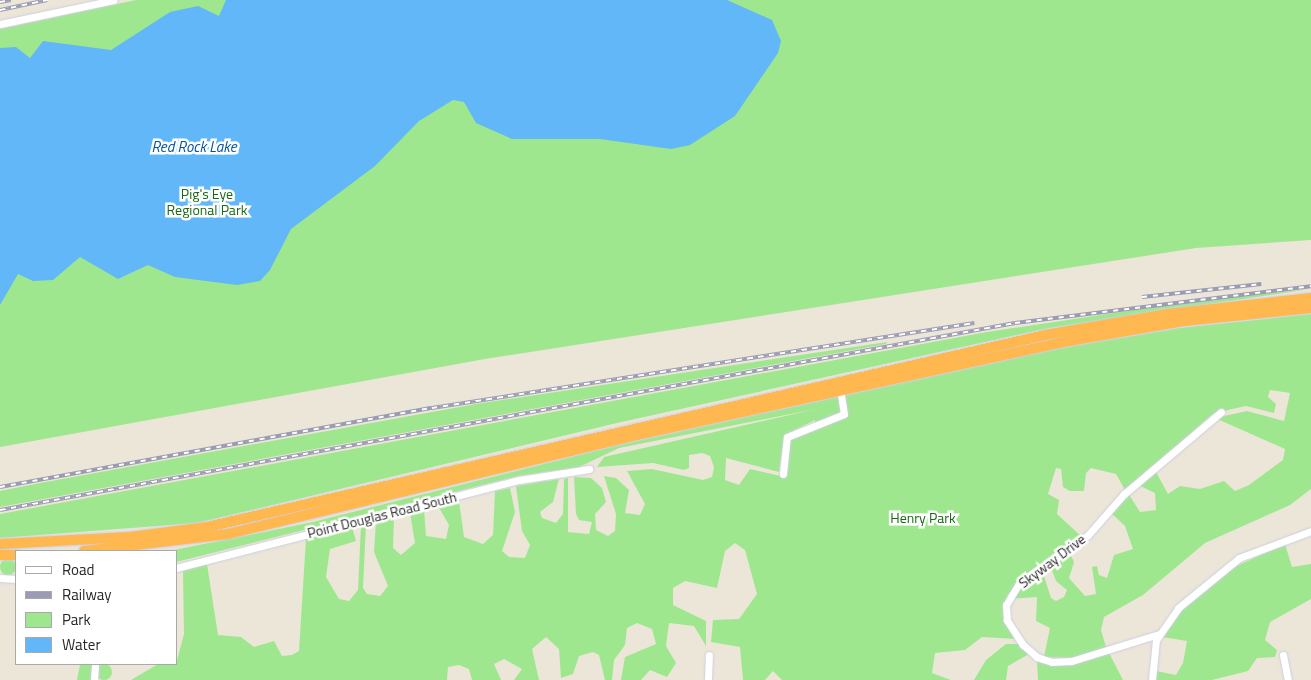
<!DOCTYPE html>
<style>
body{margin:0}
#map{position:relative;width:1311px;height:680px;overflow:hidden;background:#ece6d8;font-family:"Titillium Web",sans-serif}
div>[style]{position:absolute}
.green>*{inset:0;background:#9fe78f}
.round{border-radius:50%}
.water>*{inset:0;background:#61b7f7}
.roads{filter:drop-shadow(0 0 1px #cdcee2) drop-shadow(0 0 1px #cdcee2)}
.minor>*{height:7px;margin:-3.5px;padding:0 3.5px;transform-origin:3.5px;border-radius:3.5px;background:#fff}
.highway>*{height:10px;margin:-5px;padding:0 5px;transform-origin:5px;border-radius:5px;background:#ffb850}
.rail>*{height:4px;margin-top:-2px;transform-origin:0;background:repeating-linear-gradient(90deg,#fff 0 5.5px,#9b9bb4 0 11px);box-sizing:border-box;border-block:1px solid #9b9bb4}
span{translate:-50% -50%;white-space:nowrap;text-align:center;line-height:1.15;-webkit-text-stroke:5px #fff;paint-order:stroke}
.park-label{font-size:14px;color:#186914}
.street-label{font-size:14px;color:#282828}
.water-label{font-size:15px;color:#0351a0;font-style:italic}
.legend{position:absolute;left:15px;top:550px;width:162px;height:115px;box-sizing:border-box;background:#fff;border:1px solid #a9a9a9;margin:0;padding:6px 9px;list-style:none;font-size:15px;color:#282828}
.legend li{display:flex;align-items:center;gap:10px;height:25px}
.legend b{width:25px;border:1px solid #a9a9a9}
</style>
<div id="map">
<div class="green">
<i style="clip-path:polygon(136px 0,1311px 0,1311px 240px,1196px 248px,485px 359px,0 447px,0 29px)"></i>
<i style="clip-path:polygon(1311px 289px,1049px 328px,617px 423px,197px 523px,0 538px,0 514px,987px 332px,1193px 301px)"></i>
<i style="clip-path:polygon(evenodd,1311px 314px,1311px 489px,1290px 505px,1205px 543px,1143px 595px,1104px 617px,1101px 630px,1106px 647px,1075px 658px,1044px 657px,1050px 628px,1036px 621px,1037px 597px,1011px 599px,1022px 585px,1042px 570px,1051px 598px,1056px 601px,1064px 597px,1067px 590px,1056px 581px,1050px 565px,1069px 551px,1074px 562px,1069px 578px,1085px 596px,1096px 594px,1092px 567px,1097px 566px,1099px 575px,1107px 578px,1114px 555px,1133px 549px,1125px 526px,1110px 512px,1128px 493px,1140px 512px,1156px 510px,1155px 493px,1138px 485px,1156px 472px,1168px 494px,1180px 486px,1200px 489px,1224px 481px,1235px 491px,1249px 485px,1283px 460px,1285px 449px,1215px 418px,1247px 411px,1284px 421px,1290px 393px,1270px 390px,1268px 397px,1276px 404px,1274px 413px,1246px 406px,1214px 413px,1125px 490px,1116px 474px,1091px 468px,1086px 473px,1084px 491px,1070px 491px,1063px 487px,1061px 469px,1056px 468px,1048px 494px,1059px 500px,1057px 514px,1082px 537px,1008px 594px,1003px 615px,1016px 639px,982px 637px,965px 650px,935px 653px,932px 673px,951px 680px,782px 680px,773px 671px,765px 680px,743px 680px,740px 647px,711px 642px,713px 620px,739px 619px,757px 594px,745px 550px,735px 543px,725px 551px,717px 588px,685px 581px,673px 588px,673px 605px,706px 621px,706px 646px,694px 626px,669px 623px,666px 646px,676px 663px,667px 677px,650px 670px,641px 680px,621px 680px,625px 657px,656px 644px,652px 629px,637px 623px,627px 628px,625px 645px,614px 660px,612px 680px,605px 680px,599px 655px,593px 652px,579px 656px,573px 674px,561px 678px,559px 649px,546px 637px,532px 649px,539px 680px,514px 680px,522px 669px,504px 659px,494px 664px,501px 680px,472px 680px,469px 669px,459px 665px,448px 667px,447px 680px,131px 680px,158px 664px,176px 664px,184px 634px,183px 571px,207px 564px,218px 635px,241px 637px,254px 647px,274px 641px,282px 656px,292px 655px,299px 651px,306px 539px,352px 527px,356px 541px,330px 549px,326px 577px,339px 599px,349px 601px,358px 590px,361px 525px,366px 524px,363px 588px,367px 594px,380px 596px,388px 586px,374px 552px,376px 521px,394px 517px,393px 548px,401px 555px,415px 543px,410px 513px,424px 509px,426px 536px,446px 539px,449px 525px,438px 506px,459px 501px,464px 537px,483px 544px,493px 535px,495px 491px,510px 488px,515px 512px,502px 551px,509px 557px,525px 558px,530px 545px,522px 531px,516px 486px,559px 479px,553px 502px,540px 512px,542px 518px,556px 523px,563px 514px,564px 479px,568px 478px,568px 532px,589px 534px,592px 522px,579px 520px,576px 514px,574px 477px,591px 478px,602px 488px,606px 502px,595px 514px,596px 530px,608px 536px,615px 531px,616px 514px,604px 476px,616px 478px,629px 490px,625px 513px,640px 515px,645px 504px,627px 471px,652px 469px,703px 480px,712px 477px,714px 467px,710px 456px,702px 453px,689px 455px,689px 468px,684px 470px,653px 463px,597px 467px,604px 457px,816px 409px,619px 448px,579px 467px,518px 476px,176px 562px,176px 551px,169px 551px,313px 522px,623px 444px,1061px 348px,1179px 328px,1311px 314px,815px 420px,814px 427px,789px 440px,785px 477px,750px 469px,739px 485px,725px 480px,726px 458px,779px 472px,784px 435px,815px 420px)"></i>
<i style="clip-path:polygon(887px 342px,886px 344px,0 507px,0 491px,40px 483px,476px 404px)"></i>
<i style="clip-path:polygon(1285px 544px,1292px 567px,1311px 564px,1311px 599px,1270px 622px,1265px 640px,1277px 650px,1275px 657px,1257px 658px,1248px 671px,1212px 680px,1156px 680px,1156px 671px,1176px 675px,1183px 663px,1187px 641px,1162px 637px,1181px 609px,1230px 569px)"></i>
<i class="round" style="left:0;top:559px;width:16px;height:16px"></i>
<i style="clip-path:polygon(1006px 644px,1019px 644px,1029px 654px,1008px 666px,1006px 680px,974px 680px,986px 660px)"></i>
<i style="clip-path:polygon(1108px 651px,1123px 680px,1038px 680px,1037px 660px,1067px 665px)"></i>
<i style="clip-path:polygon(92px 664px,91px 680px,77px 680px,80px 665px)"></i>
<i class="round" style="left:96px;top:664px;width:16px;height:16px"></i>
</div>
<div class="water">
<i style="clip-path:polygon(226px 0,727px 0,772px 20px,781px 41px,778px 53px,735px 116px,690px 145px,671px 149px,600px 139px,512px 139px,476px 123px,464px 102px,453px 100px,419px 121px,375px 166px,291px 229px,270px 270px,260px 281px,237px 285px,175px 277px,148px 265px,118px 279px,80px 257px,53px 280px,33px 281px,18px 274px,0 305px,0 48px,16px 47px,30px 58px,43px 41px,111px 50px,170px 12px,198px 6px,219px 16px)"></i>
</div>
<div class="roads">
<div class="minor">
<i style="left:0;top:24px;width:116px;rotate:-11.9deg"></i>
<i style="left:783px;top:474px;width:37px;rotate:-84deg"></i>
<i style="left:787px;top:437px;width:61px;rotate:-22deg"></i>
<i style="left:844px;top:414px;width:20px;rotate:-99deg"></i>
<i style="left:176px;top:568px;width:354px;rotate:-14.4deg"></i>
<i style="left:519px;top:480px;width:71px;rotate:-8.9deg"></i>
<i style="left:0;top:578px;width:16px;rotate:4deg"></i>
<i style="left:1159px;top:634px;width:92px;rotate:162.9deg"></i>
<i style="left:1071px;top:661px;width:19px;rotate:177deg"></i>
<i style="left:1052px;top:662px;width:16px;rotate:-162deg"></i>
<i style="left:1037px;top:657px;width:18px;rotate:-139deg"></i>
<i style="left:1023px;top:645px;width:30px;rotate:-123deg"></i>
<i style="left:1007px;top:620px;width:15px;rotate:-94deg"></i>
<i style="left:1006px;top:605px;width:23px;rotate:-59deg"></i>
<i style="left:1018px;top:585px;width:86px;rotate:-35.5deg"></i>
<i style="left:1088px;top:535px;width:55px;rotate:-48.7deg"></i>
<i style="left:1124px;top:494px;width:127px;rotate:-40.2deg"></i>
<i style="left:1283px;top:655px;width:25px;rotate:79deg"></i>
<i style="left:94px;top:680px;width:16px;rotate:-86deg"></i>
<i style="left:708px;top:680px;width:25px;rotate:-88deg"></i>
<i style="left:1152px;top:680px;width:40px;rotate:-84.3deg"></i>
<i style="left:1156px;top:640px;width:39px;rotate:-55deg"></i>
<i style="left:1178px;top:608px;width:79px;rotate:-39.3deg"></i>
<i style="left:1239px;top:558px;width:77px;rotate:-20.6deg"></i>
</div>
<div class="highway">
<i style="left:0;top:544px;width:130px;rotate:-3.1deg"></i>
<i style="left:130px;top:537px;width:78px;rotate:-7.4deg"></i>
<i style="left:207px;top:527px;width:860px;rotate:-12.9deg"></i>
<i style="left:1045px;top:335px;width:125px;rotate:-9.7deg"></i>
<i style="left:1168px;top:314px;width:144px;rotate:-6.4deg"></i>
<i style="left:84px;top:551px;width:145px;rotate:-6.7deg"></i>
<i style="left:228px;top:534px;width:412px;rotate:-13.6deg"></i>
<i style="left:628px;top:437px;width:451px;rotate:-12.3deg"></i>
<i style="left:1069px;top:341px;width:118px;rotate:-9.8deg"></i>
<i style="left:1185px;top:321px;width:127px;rotate:-5.9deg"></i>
<i style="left:0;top:555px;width:16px"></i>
</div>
</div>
<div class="rail">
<i style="left:0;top:2px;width:11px;rotate:-10deg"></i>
<i style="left:0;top:10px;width:48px;rotate:-12deg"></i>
<i style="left:1142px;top:297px;width:120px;rotate:-6.2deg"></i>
<i style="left:0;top:487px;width:439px;rotate:-10.4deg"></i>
<i style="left:432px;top:408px;width:549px;rotate:-8.91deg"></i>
<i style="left:0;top:510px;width:1032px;rotate:-10.44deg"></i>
<i style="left:1015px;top:323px;width:298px;rotate:-7.1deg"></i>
</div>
<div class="park-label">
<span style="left:207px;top:202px">Pig's Eye<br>Regional Park</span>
<span style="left:923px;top:518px">Henry Park</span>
</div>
<div class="street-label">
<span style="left:382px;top:515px;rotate:-14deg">Point Douglas Road South</span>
<span style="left:1052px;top:561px;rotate:-37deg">Skyway Drive</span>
</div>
<div class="water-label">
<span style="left:194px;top:147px">Red Rock Lake</span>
</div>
<ul class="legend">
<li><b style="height:6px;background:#fff"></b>Road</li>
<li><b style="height:6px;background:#9b9bb4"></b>Railway</li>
<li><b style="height:14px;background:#9fe78f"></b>Park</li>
<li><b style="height:14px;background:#61b7f7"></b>Water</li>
</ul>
</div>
